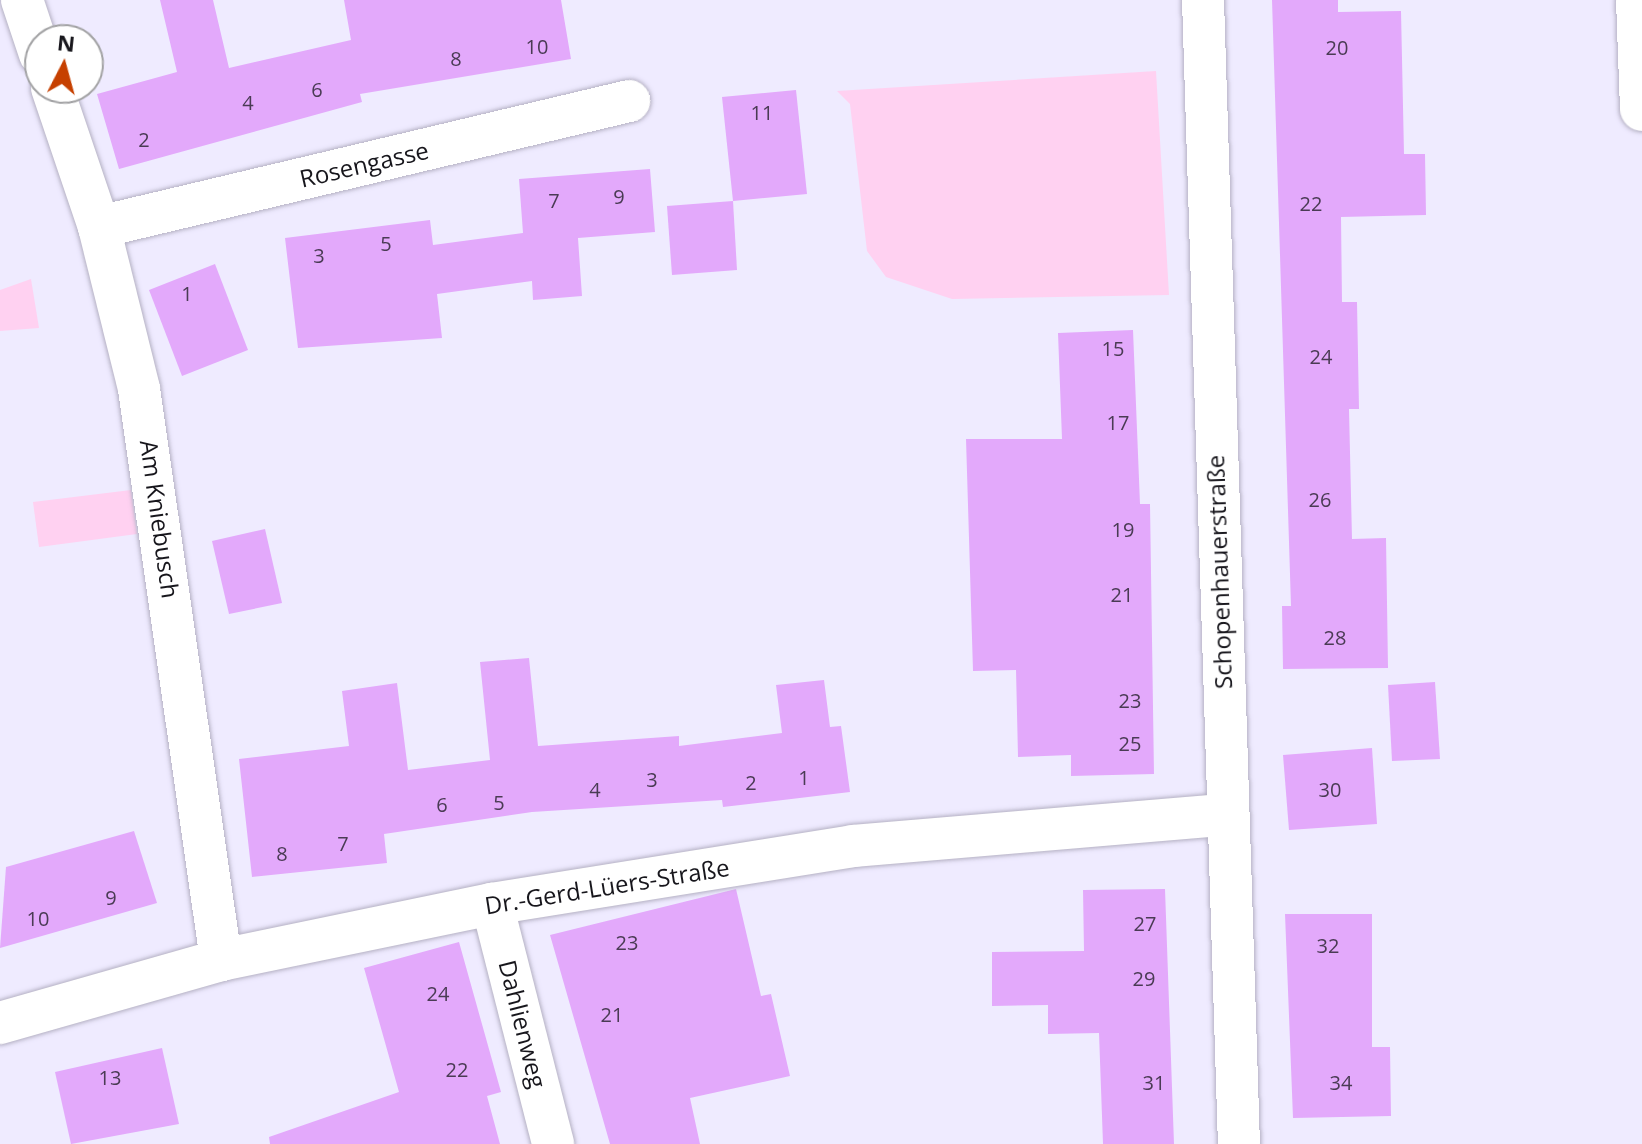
<!DOCTYPE html>
<meta charset="utf-8">
<style>
body{margin:0}
#map{position:relative;width:1642px;height:1144px;overflow:hidden;background:#efebff;font-family:"Open Sans",sans-serif}
div>[style]{position:absolute}
.green>*{inset:0;background:#ffd1f1}
.building>*{inset:0;background:#e3a9fb}
.roads{filter:drop-shadow(0 0 2px #b5b1c4) drop-shadow(0 0 2px #b5b1c4)}
.minor>*{height:42px;margin:-21px;padding:0 21px;transform-origin:21px;border-radius:21px;background:#fff}
.tertiary>*{height:44px;margin:-22px;padding:0 22px;transform-origin:22px;border-radius:22px;background:#fff}
span{translate:-50% -50%;white-space:nowrap;text-align:center;line-height:1.15;-webkit-text-stroke:6px #fff;paint-order:stroke}
.number-label{font-size:20px;color:#4a3b54}
.number-label span{-webkit-text-stroke-width:0}
.street-label{font-size:24px;color:#17161c}
.north{position:absolute;left:24px;top:24px;width:80px;height:80px;box-sizing:border-box;background:#fff;border:2px solid #a2a2a4;border-radius:50%;rotate:6deg;font-size:22px;font-weight:700;line-height:32px;text-align:center;color:#17161c}
.north::after{content:'';display:block;margin:auto;width:28px;height:36px;background:#c64000;clip-path:polygon(50% 0,100% 100%,50% 72%,0 100%)}
</style>
<div id="map">
<div class="green">
<i style="clip-path:polygon(1156px 71px,1169px 295px,952px 299px,886px 277px,867px 251px,850px 104px,837px 91px)"></i>
<i style="clip-path:polygon(31px 279px,39px 328px,0 331px,0 290px)"></i>
<i style="clip-path:polygon(131px 490px,137px 534px,39px 547px,33px 502px)"></i>
</div>
<div class="building">
<i style="clip-path:polygon(160px 0,213px 0,229px 68px,351px 40px,344px 0,561px 0,571px 59px,360px 94px,362px 102px,119px 169px,97px 94px,177px 72px)"></i>
<i style="clip-path:polygon(1272px 0,1338px 0,1338px 12px,1401px 11px,1404px 154px,1425px 154px,1426px 215px,1341px 217px,1342px 302px,1357px 302px,1359px 409px,1349px 409px,1352px 539px,1386px 538px,1388px 668px,1283px 669px,1282px 606px,1291px 606px)"></i>
<i style="clip-path:polygon(796px 90px,807px 194px,733px 201px,722px 97px)"></i>
<i style="clip-path:polygon(650px 169px,655px 232px,578px 238px,582px 296px,533px 300px,532px 281px,437px 294px,442px 338px,298px 348px,285px 238px,430px 220px,433px 245px,523px 233px,519px 179px)"></i>
<i style="clip-path:polygon(733px 201px,737px 270px,672px 275px,667px 206px)"></i>
<i style="clip-path:polygon(215px 264px,248px 350px,182px 376px,149px 290px)"></i>
<i style="clip-path:polygon(1133px 330px,1140px 504px,1150px 504px,1154px 774px,1071px 776px,1071px 755px,1018px 757px,1016px 670px,973px 671px,966px 439px,1062px 439px,1058px 333px)"></i>
<i style="clip-path:polygon(265px 529px,282px 603px,229px 614px,212px 541px)"></i>
<i style="clip-path:polygon(529px 658px,538px 746px,679px 736px,679px 746px,782px 733px,776px 685px,824px 680px,830px 727px,841px 726px,850px 792px,723px 807px,722px 800px,532px 812px,384px 834px,387px 863px,252px 877px,239px 759px,349px 746px,342px 691px,397px 683px,408px 770px,490px 760px,480px 662px)"></i>
<i style="clip-path:polygon(1435px 682px,1440px 759px,1392px 761px,1388px 685px)"></i>
<i style="clip-path:polygon(1372px 748px,1377px 824px,1289px 830px,1283px 755px)"></i>
<i style="clip-path:polygon(134px 831px,157px 903px,0 948px,6px 867px)"></i>
<i style="clip-path:polygon(736px 889px,761px 996px,771px 994px,790px 1076px,690px 1098px,700px 1144px,610px 1144px,550px 935px)"></i>
<i style="clip-path:polygon(1165px 889px,1174px 1144px,1103px 1144px,1099px 1033px,1048px 1034px,1048px 1005px,992px 1006px,992px 952px,1084px 951px,1083px 890px)"></i>
<i style="clip-path:polygon(1285px 914px,1372px 914px,1372px 1047px,1390px 1047px,1391px 1116px,1293px 1118px)"></i>
<i style="clip-path:polygon(459px 942px,501px 1092px,487px 1096px,500px 1144px,270px 1144px,269px 1137px,399px 1092px,364px 968px)"></i>
<i style="clip-path:polygon(162px 1048px,179px 1124px,71px 1144px,55px 1072px)"></i>
</div>
<div class="roads">
<div class="minor">
<i style="left:22px;top:0;width:57px;rotate:71.6deg"></i>
<i style="left:1203px;top:0;width:1145px;rotate:88.2deg"></i>
<i style="left:52px;top:88px;width:147px;rotate:71.3deg"></i>
<i style="left:99px;top:227px;width:167px;rotate:76.1deg"></i>
<i style="left:139px;top:389px;width:577px;rotate:81.83deg"></i>
<i style="left:99px;top:227px;width:545px;rotate:-13.37deg"></i>
<i style="left:492px;top:904px;width:248px;rotate:75.7deg"></i>
<i style="left:0;top:1023px;width:230px;rotate:-15.9deg"></i>
<i style="left:221px;top:960px;width:277px;rotate:-11.7deg"></i>
<i style="left:492px;top:904px;width:366px;rotate:-9.1deg"></i>
<i style="left:853px;top:846px;width:374px;rotate:-4.8deg"></i>
</div>
<div class="tertiary">
<i style="left:1638px;top:0;width:109px;rotate:87.9deg"></i>
</div>
</div>
<div class="number-label">
<span style="left:537px;top:46px">10</span>
<span style="left:1337px;top:47px">20</span>
<span style="left:456px;top:58px">8</span>
<span style="left:317px;top:89px">6</span>
<span style="left:248px;top:102px">4</span>
<span style="left:762px;top:112px">11</span>
<span style="left:144px;top:139px">2</span>
<span style="left:619px;top:196px">9</span>
<span style="left:554px;top:200px">7</span>
<span style="left:1311px;top:203px">22</span>
<span style="left:386px;top:243px">5</span>
<span style="left:319px;top:255px">3</span>
<span style="left:187px;top:293px">1</span>
<span style="left:1113px;top:348px">15</span>
<span style="left:1321px;top:356px">24</span>
<span style="left:1118px;top:422px">17</span>
<span style="left:1320px;top:499px">26</span>
<span style="left:1123px;top:529px">19</span>
<span style="left:1122px;top:594px">21</span>
<span style="left:1335px;top:637px">28</span>
<span style="left:1130px;top:700px">23</span>
<span style="left:1130px;top:743px">25</span>
<span style="left:804px;top:777px">1</span>
<span style="left:652px;top:779px">3</span>
<span style="left:751px;top:782px">2</span>
<span style="left:595px;top:789px">4</span>
<span style="left:1330px;top:789px">30</span>
<span style="left:499px;top:802px">5</span>
<span style="left:442px;top:804px">6</span>
<span style="left:343px;top:843px">7</span>
<span style="left:282px;top:853px">8</span>
<span style="left:111px;top:897px">9</span>
<span style="left:38px;top:918px">10</span>
<span style="left:1145px;top:923px">27</span>
<span style="left:627px;top:942px">23</span>
<span style="left:1328px;top:945px">32</span>
<span style="left:1144px;top:978px">29</span>
<span style="left:438px;top:993px">24</span>
<span style="left:612px;top:1014px">21</span>
<span style="left:457px;top:1069px">22</span>
<span style="left:110px;top:1077px">13</span>
<span style="left:1154px;top:1082px">31</span>
<span style="left:1341px;top:1082px">34</span>
</div>
<div class="street-label">
<span style="left:364px;top:164px;rotate:-13deg">Rosengasse</span>
<span style="left:160px;top:519px;rotate:82deg">Am Kniebusch</span>
<span style="left:1219px;top:572px;rotate:-92deg">Schopenhauerstraße</span>
<span style="left:607px;top:886px;rotate:-9deg">Dr.-Gerd-Lüers-Straße</span>
<span style="left:523px;top:1024px;rotate:76deg">Dahlienweg</span>
</div>
<div class="north">N</div>
</div>
